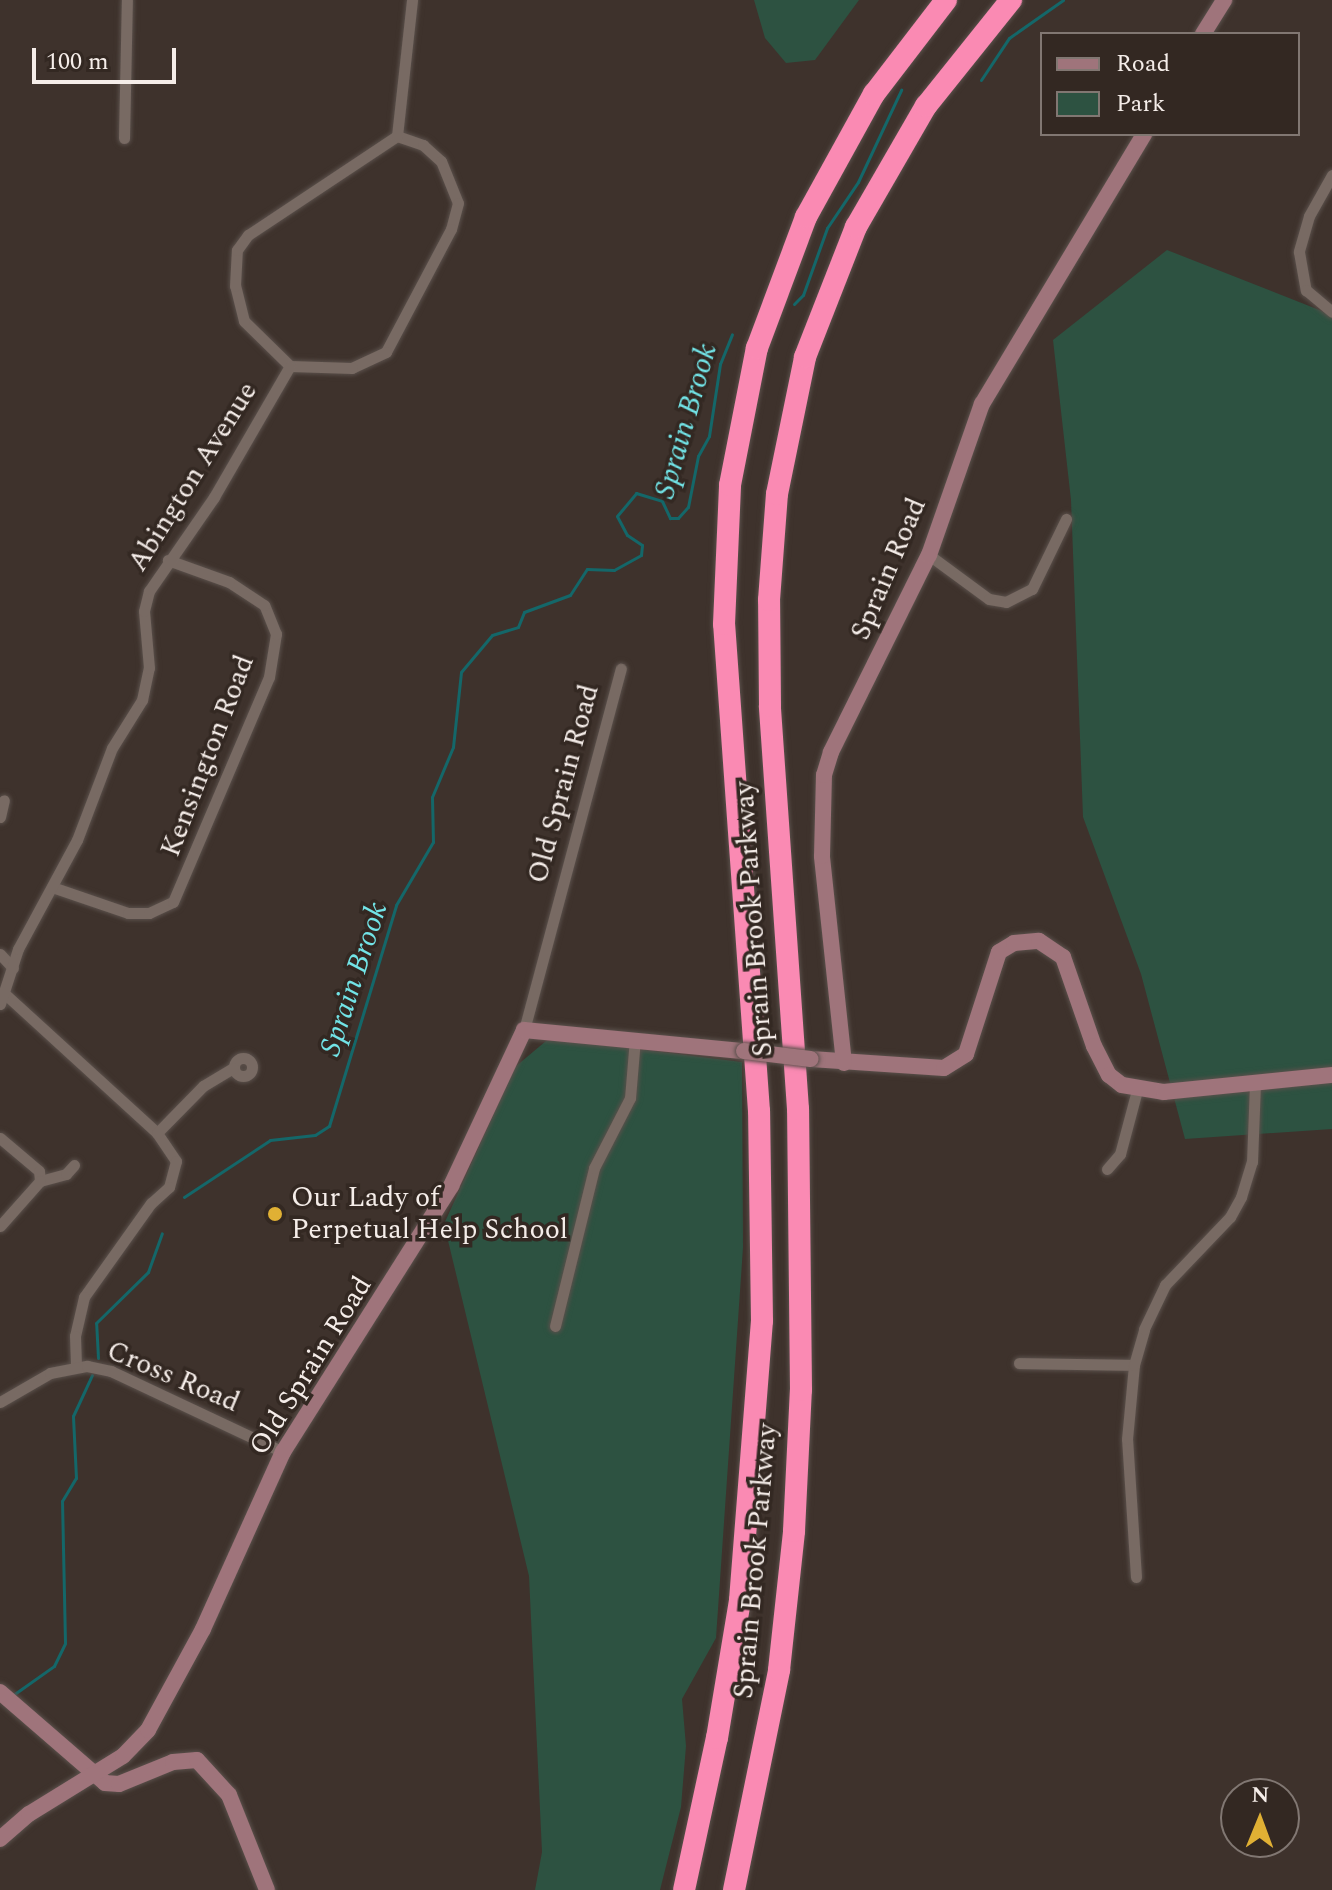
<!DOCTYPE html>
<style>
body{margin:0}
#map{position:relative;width:1332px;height:1890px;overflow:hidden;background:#3e322c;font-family:Spectral,serif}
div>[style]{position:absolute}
.green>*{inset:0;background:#2d5241}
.stream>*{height:3px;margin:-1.5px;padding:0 1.5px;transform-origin:1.5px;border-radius:1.5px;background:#146769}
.roads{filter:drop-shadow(0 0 2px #5a504b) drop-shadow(0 0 2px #5a504b)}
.street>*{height:11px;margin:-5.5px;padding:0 5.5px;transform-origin:5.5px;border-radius:5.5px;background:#786a63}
.street>.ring{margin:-5.5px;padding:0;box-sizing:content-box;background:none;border:11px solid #786a63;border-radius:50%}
.secondary>*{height:16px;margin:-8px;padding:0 8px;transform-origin:8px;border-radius:8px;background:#9f747b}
.highway>*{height:22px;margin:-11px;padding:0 11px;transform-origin:11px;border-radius:11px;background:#fa8ab3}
.bridges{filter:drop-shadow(0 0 2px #5a504b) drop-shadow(0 0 2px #5a504b)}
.secondary-bridge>*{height:16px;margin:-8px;padding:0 8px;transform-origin:8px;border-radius:8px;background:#9f747b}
.dots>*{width:22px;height:22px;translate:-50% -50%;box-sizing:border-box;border:4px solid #332822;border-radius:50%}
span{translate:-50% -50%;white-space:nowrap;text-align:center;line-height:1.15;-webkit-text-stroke:7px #332822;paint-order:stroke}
.street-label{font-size:28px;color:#f5ede9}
.poi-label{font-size:28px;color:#f5ede9}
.left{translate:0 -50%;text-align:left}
.water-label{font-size:30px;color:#72e4e7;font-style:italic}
.legend{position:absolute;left:1040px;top:32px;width:260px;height:104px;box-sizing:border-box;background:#332822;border:2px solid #817772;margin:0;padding:10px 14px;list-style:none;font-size:24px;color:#f5ede9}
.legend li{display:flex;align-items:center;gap:16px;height:40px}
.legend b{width:40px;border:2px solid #817772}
.north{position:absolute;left:1220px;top:1778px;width:80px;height:80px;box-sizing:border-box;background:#332822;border:2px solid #817772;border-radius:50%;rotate:1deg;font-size:22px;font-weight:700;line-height:32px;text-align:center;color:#f5ede9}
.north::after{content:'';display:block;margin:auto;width:28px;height:36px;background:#e0b034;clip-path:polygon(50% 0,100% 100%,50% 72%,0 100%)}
.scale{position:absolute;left:32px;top:48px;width:144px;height:36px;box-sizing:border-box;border:4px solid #f5ede9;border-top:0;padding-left:10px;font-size:24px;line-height:28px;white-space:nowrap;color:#f5ede9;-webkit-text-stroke:6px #332822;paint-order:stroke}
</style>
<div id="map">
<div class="green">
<i style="clip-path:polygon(754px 0,859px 0,815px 60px,786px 63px,765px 38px)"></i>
<i style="clip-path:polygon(1167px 250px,1332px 315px,1332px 1129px,1185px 1139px,1141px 974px,1083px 817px,1071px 500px,1053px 340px)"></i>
<i style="clip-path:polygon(565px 1040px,742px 1062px,743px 1248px,716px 1638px,682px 1699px,686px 1746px,681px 1807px,660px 1890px,535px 1890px,542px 1852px,529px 1576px,444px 1224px,515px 1067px,546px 1041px)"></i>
</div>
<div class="stream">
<i style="left:981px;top:80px;width:50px;rotate:-56.3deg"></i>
<i style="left:1009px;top:38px;width:66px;rotate:-35.1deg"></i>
<i style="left:794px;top:304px;width:13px;rotate:-45deg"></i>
<i style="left:803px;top:295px;width:71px;rotate:-70.3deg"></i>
<i style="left:827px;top:228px;width:55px;rotate:-56deg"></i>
<i style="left:858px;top:182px;width:102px;rotate:-64.9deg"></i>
<i style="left:184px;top:1197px;width:103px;rotate:-33.5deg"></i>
<i style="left:270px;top:1140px;width:45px;rotate:-6.3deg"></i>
<i style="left:315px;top:1135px;width:17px;rotate:-33deg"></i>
<i style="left:329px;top:1126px;width:231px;rotate:-73.1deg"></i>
<i style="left:396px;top:905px;width:73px;rotate:-59.6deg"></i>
<i style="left:433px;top:842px;width:45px;rotate:-91.3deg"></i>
<i style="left:432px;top:797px;width:54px;rotate:-67.2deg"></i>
<i style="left:453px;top:747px;width:75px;rotate:-83.9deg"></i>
<i style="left:461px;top:672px;width:48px;rotate:-50deg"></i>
<i style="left:492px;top:635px;width:27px;rotate:-17deg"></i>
<i style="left:518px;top:627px;width:16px;rotate:-68deg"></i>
<i style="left:524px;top:612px;width:49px;rotate:-20.3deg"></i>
<i style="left:570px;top:595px;width:31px;rotate:-57deg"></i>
<i style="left:587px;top:569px;width:27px;rotate:2deg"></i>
<i style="left:614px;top:570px;width:31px;rotate:-29deg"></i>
<i style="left:641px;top:555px;width:10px;rotate:-84deg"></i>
<i style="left:642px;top:545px;width:18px;rotate:-146deg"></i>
<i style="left:627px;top:535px;width:21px;rotate:-118deg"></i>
<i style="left:617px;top:516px;width:30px;rotate:-50deg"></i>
<i style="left:636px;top:493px;width:27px;rotate:17deg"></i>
<i style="left:662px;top:501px;width:19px;rotate:65deg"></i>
<i style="left:670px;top:518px;width:8px"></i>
<i style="left:678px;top:518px;width:15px;rotate:-48deg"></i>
<i style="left:688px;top:507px;width:52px;rotate:-78.9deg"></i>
<i style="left:698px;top:456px;width:23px;rotate:-61deg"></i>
<i style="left:709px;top:436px;width:73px;rotate:-81.3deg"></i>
<i style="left:720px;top:364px;width:32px;rotate:-68deg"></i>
<i style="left:98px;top:1358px;width:35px;rotate:-93deg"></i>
<i style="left:96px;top:1323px;width:73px;rotate:-44.4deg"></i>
<i style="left:148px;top:1272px;width:41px;rotate:-70.3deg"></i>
<i style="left:13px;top:1695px;width:50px;rotate:-35.3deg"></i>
<i style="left:54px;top:1666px;width:25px;rotate:-64deg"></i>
<i style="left:65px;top:1643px;width:142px;rotate:-91.2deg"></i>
<i style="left:62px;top:1501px;width:27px;rotate:-59deg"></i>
<i style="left:76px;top:1478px;width:62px;rotate:-92.8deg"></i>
<i style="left:73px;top:1416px;width:45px;rotate:-65.1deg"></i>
</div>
<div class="roads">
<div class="street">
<i style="left:397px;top:136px;width:28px;rotate:19deg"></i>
<i style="left:423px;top:145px;width:24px;rotate:42deg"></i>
<i style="left:441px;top:161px;width:45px;rotate:68deg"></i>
<i style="left:458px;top:203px;width:27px;rotate:105deg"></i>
<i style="left:451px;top:229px;width:139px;rotate:117.9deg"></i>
<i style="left:386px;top:352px;width:38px;rotate:155deg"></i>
<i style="left:352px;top:368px;width:62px;rotate:-178.2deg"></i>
<i style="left:290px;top:366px;width:64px;rotate:-135.6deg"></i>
<i style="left:244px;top:321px;width:36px;rotate:-104deg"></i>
<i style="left:235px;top:286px;width:36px;rotate:-87deg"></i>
<i style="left:237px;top:250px;width:19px;rotate:-54deg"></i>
<i style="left:248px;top:235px;width:179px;rotate:-33.6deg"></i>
<i style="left:397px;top:136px;width:137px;rotate:-83.7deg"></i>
<i style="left:124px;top:138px;width:138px;rotate:-88.8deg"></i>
<i style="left:1332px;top:175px;width:47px;rotate:119.3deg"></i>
<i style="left:1309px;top:216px;width:37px;rotate:106deg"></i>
<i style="left:1299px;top:252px;width:39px;rotate:80deg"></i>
<i style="left:1306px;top:290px;width:34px;rotate:40deg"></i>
<i style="left:929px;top:555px;width:74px;rotate:36.3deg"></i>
<i style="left:989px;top:599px;width:17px;rotate:10deg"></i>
<i style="left:1006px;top:602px;width:29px;rotate:-27deg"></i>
<i style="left:1032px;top:589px;width:78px;rotate:-64.1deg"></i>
<i style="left:0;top:817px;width:17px;rotate:-77deg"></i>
<i style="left:52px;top:887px;width:80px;rotate:18.9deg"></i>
<i style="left:128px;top:913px;width:21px"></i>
<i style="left:149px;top:913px;width:26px;rotate:-25deg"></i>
<i style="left:173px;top:902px;width:245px;rotate:-66.9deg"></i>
<i style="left:269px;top:677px;width:44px;rotate:-80.8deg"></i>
<i style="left:276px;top:634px;width:31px;rotate:-112deg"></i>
<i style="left:264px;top:605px;width:42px;rotate:-146.7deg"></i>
<i style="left:229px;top:582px;width:65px;rotate:-160.2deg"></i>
<i style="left:0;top:954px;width:19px;rotate:47deg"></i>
<i style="left:5px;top:994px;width:206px;rotate:42.4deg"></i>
<i style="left:157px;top:1133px;width:34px;rotate:56deg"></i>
<i style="left:176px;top:1161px;width:27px;rotate:105deg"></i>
<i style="left:169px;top:1187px;width:24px;rotate:138deg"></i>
<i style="left:151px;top:1203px;width:115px;rotate:125.5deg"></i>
<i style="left:84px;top:1297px;width:40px;rotate:103deg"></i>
<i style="left:75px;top:1336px;width:29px;rotate:88deg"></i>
<i style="left:0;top:1004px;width:58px;rotate:-71.9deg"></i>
<i style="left:18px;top:949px;width:124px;rotate:-61.6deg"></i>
<i style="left:77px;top:840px;width:98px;rotate:-69.2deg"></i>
<i style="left:112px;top:748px;width:57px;rotate:-58deg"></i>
<i style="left:142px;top:700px;width:33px;rotate:-78deg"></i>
<i style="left:149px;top:668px;width:57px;rotate:-95deg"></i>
<i style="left:144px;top:611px;width:21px;rotate:-76deg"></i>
<i style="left:149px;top:591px;width:114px;rotate:-55.3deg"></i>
<i style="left:214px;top:497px;width:151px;rotate:-59.9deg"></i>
<i style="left:524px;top:1030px;width:374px;rotate:-75deg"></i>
<i class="ring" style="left:234px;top:1058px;width:7px;height:7px"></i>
<i style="left:157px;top:1133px;width:66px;rotate:-45.6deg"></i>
<i style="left:203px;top:1086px;width:35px;rotate:-31deg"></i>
<i style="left:0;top:1138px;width:51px;rotate:40.2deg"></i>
<i style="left:39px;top:1171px;width:10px;rotate:84deg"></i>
<i style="left:1107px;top:1169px;width:20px;rotate:-49deg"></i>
<i style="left:1120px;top:1154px;width:66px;rotate:-75.1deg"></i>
<i style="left:40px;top:1181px;width:27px;rotate:-15deg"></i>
<i style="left:66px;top:1174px;width:12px;rotate:-48deg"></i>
<i style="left:0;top:1226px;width:60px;rotate:-48.4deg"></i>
<i style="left:555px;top:1326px;width:163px;rotate:-76.1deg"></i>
<i style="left:594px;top:1168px;width:79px;rotate:-62.8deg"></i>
<i style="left:630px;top:1098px;width:59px;rotate:-85.2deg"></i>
<i style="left:1019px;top:1363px;width:115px;rotate:1deg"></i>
<i style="left:0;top:1402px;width:58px;rotate:-30.1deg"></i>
<i style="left:50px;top:1373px;width:38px;rotate:-11deg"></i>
<i style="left:87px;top:1366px;width:25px;rotate:12deg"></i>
<i style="left:111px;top:1371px;width:190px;rotate:25.2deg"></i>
<i style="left:1136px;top:1577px;width:138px;rotate:-93.7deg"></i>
<i style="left:1127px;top:1439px;width:74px;rotate:-84.6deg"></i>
<i style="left:1134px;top:1365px;width:37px;rotate:-74deg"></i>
<i style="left:1144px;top:1329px;width:49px;rotate:-64.5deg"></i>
<i style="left:1165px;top:1285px;width:94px;rotate:-46.3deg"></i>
<i style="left:1230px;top:1217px;width:23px;rotate:-61deg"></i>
<i style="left:1241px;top:1197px;width:37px;rotate:-73deg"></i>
<i style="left:1252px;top:1162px;width:79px;rotate:-87.8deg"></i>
</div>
<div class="secondary">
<i style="left:1203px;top:34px;width:40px;rotate:-58deg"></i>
<i style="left:811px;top:1059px;width:133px;rotate:3.9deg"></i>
<i style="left:944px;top:1068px;width:26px;rotate:-32deg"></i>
<i style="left:966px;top:1054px;width:107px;rotate:-72.1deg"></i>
<i style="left:999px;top:952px;width:17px;rotate:-31deg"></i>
<i style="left:1014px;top:943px;width:25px;rotate:-5deg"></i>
<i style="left:1039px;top:941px;width:29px;rotate:34deg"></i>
<i style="left:1063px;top:957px;width:94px;rotate:70.8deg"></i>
<i style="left:1094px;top:1046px;width:33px;rotate:63deg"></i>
<i style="left:1109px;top:1075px;width:16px;rotate:38deg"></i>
<i style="left:1122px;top:1085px;width:43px;rotate:9.5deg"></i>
<i style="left:1164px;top:1092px;width:169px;rotate:-5.8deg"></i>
<i style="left:844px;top:1063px;width:208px;rotate:-96.1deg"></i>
<i style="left:822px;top:856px;width:81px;rotate:-88.6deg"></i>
<i style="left:824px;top:775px;width:24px;rotate:-73deg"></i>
<i style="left:831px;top:752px;width:220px;rotate:-63.6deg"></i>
<i style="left:929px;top:555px;width:160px;rotate:-70.7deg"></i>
<i style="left:982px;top:404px;width:315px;rotate:-59deg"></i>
<i style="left:0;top:1692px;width:139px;rotate:40.9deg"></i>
<i style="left:105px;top:1783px;width:14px;rotate:4deg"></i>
<i style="left:119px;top:1784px;width:58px;rotate:-22.2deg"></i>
<i style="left:173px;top:1762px;width:24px;rotate:-5deg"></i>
<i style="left:197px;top:1760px;width:47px;rotate:47.6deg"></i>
<i style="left:229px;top:1795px;width:102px;rotate:68.2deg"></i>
<i style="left:0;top:1839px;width:38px;rotate:-41deg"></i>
<i style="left:29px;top:1814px;width:110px;rotate:-31.7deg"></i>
<i style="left:123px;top:1756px;width:36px;rotate:-46deg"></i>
<i style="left:148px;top:1730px;width:115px;rotate:-61.4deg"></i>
<i style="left:203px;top:1629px;width:194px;rotate:-65.7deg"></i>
<i style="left:283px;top:1452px;width:315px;rotate:-57.7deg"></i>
<i style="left:451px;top:1186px;width:172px;rotate:-64.9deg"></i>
<i style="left:524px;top:1030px;width:221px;rotate:5.5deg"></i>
</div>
<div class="highway">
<i style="left:684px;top:1890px;width:156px;rotate:-77.8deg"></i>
<i style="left:717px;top:1738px;width:140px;rotate:-80.5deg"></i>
<i style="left:740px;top:1600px;width:280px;rotate:-85.5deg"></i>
<i style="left:762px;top:1321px;width:210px;rotate:-90.8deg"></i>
<i style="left:759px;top:1111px;width:488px;rotate:-94.1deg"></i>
<i style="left:724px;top:624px;width:139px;rotate:-87.5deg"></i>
<i style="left:730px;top:485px;width:140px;rotate:-78.9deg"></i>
<i style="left:757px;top:348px;width:140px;rotate:-69.5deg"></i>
<i style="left:806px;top:217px;width:141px;rotate:-61.1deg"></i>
<i style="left:874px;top:94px;width:118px;rotate:-52.5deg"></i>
<i style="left:734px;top:1890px;width:225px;rotate:-78.4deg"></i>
<i style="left:779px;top:1670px;width:140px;rotate:-83.8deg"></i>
<i style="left:794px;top:1531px;width:141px;rotate:-87.2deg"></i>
<i style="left:801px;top:1390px;width:281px;rotate:-90.6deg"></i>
<i style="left:798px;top:1109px;width:404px;rotate:-94deg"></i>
<i style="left:770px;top:706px;width:106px;rotate:-90.5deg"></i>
<i style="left:769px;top:600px;width:106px;rotate:-85.7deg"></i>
<i style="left:777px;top:494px;width:140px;rotate:-78.4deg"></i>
<i style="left:805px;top:357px;width:140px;rotate:-68.6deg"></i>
<i style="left:856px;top:227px;width:140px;rotate:-60deg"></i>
<i style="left:926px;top:106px;width:136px;rotate:-51.3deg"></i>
</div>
</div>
<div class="bridges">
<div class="secondary-bridge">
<i style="left:744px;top:1051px;width:67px;rotate:6.8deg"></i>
</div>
</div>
<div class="dots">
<i style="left:275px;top:1214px;background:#e0b034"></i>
</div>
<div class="street-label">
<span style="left:193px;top:477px;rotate:-58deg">Abington Avenue</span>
<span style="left:889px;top:569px;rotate:-67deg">Sprain Road</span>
<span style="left:208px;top:756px;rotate:-69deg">Kensington Road</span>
<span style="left:564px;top:784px;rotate:-75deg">Old Sprain Road</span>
<span style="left:754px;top:919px;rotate:-94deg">Sprain Brook Parkway</span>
<span style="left:311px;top:1366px;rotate:-58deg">Old Sprain Road</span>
<span style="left:173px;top:1377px;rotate:23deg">Cross Road</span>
<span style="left:756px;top:1561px;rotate:-85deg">Sprain Brook Parkway</span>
</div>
<div class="poi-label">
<span class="left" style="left:291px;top:1214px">Our Lady of<br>Perpetual Help School</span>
</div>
<div class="water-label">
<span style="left:686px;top:421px;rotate:-74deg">Sprain Brook</span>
<span style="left:354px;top:979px;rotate:-72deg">Sprain Brook</span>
</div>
<ul class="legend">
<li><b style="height:10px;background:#9f747b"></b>Road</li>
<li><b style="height:22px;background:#2d5241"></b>Park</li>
</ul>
<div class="north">N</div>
<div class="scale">100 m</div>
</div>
